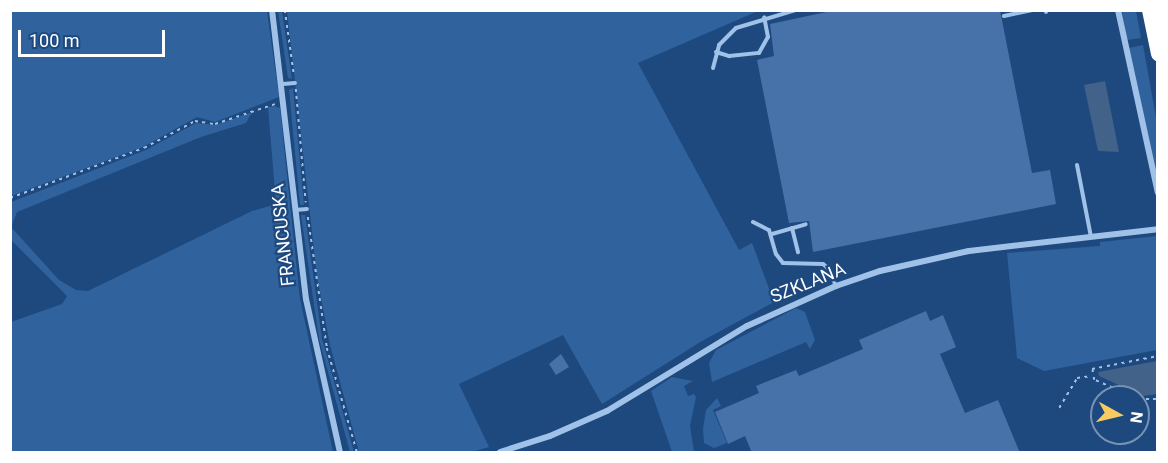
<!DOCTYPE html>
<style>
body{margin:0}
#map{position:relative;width:1168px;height:463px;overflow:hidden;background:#1d497f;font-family:Roboto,sans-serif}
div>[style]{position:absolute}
.green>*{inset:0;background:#30629e}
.water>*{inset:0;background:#42628a}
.building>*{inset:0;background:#4672a9}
.path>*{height:1.5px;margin-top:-0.75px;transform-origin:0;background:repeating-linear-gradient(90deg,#a1c2e8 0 3px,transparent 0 7.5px)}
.lane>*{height:4px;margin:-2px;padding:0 2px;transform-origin:2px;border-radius:2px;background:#a1c2e8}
.street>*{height:6px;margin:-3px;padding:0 3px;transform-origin:3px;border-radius:3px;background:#a1c2e8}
.highway>*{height:14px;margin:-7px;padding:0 7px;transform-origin:7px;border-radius:7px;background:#fff}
span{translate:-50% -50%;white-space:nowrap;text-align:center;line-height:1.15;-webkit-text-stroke:4.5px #1d497f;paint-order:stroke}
.street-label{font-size:18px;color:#fff}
.frame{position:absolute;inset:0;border:12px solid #fff;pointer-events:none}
.north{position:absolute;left:1090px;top:385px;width:60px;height:60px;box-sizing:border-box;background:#1d497f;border:2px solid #7792b2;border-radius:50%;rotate:98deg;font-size:16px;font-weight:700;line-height:24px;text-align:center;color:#fff}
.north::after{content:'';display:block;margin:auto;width:21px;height:27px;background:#f8cb60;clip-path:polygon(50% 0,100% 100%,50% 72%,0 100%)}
.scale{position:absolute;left:18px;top:30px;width:147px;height:27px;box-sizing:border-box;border:3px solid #fff;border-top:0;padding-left:8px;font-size:18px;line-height:21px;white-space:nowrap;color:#fff;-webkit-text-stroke:4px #1d497f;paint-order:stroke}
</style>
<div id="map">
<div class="green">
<i style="clip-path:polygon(10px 11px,267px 11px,279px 97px,215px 122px,197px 117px,143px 147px,11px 196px)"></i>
<i style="clip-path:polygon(278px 11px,282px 11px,292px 79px,288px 78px)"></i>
<i style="clip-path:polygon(287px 11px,758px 11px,638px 63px,739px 250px,752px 243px,774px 302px,702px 341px,602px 404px,563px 335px,459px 384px,489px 447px,472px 452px,359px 452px,330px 345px,317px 276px)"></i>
<i style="clip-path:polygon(1122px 11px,1136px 11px,1141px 38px,1127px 40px)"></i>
<i style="clip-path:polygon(1143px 45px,1157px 123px,1157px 181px,1129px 48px)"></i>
<i style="clip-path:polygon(293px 88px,304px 205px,300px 205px,289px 90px)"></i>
<i style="clip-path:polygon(274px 106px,280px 108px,300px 299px,333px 452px,11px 452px,11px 322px,62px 304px,67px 296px,11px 240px,11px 202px,146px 150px,196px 123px,216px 125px,252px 112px,246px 123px,201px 137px,17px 212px,11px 227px,59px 280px,76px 290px,88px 291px,252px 211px,276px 204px,268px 107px)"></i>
<i style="clip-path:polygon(301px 215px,305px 215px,322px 339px,354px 452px,350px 452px,319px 339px)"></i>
<i style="clip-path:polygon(1157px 236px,1157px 350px,1044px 371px,1017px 358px,1007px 253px,1100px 246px,1100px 242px)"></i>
<i style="clip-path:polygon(796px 308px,805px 312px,815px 340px,810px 349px,806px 342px,712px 382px,709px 363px,716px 350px)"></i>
<i style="clip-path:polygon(672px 377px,693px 381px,684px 386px,688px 396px,694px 394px,696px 397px,690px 426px,694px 452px,672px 452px,651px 391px)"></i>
<i style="clip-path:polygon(717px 398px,721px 406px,713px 410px,727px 443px,714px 448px,704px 443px,703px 429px,706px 410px)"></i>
</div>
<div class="water">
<i style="clip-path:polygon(1105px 81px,1119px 152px,1098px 151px,1084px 85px)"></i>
<i style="clip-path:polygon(1157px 361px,1157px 394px,1143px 396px,1099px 376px,1098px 372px)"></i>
</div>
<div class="building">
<i style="clip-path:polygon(836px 10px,1000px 10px,1032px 173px,1050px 170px,1056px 204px,813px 252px,809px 221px,789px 223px,757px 60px,774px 56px,770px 24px)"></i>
<i style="clip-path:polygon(926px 311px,930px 321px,943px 315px,956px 347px,940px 354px,965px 413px,998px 400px,1020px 453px,752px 453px,745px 436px,728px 444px,715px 412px,759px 393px,756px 386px,796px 370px,799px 376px,863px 349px,859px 340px)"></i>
<i style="clip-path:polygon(561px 354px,569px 367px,556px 375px,549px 364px)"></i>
</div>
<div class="path">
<i style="left:285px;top:10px;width:66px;rotate:82.1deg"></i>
<i style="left:296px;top:89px;width:114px;rotate:85deg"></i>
<i style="left:10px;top:198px;width:143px;rotate:-20.5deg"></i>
<i style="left:144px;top:148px;width:58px;rotate:-27.9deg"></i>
<i style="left:195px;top:121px;width:20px;rotate:9deg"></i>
<i style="left:215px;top:124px;width:63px;rotate:-18.4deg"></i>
<i style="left:308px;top:217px;width:132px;rotate:81.7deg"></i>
<i style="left:327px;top:348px;width:108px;rotate:73.9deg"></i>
<i style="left:1133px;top:397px;width:43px;rotate:-156.4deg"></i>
<i style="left:1094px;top:380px;width:11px;rotate:-100deg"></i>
<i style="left:1092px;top:369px;width:67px;rotate:-11.1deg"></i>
<i style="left:1138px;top:399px;width:20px"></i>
<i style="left:1059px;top:408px;width:35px;rotate:-59deg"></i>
<i style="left:1077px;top:378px;width:15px;rotate:-8deg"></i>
</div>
<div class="lane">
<i style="left:1046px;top:10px;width:2px;rotate:90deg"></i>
<i style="left:1004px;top:16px;width:30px;rotate:-12deg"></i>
<i style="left:716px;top:52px;width:14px;rotate:17deg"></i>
<i style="left:729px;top:56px;width:30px;rotate:-6deg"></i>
<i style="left:759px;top:53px;width:18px;rotate:-61deg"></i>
<i style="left:768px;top:37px;width:20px;rotate:-101deg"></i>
<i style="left:713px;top:68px;width:24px;rotate:-75deg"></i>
<i style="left:719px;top:45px;width:24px;rotate:-45deg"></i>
<i style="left:736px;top:28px;width:63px;rotate:-16.7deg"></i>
<i style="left:283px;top:84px;width:12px;rotate:-5deg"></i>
<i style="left:1077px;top:165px;width:73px;rotate:79deg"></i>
<i style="left:295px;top:210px;width:12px;rotate:-5deg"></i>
<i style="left:753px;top:222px;width:18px;rotate:27deg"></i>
<i style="left:769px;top:230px;width:25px;rotate:74deg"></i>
<i style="left:776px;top:254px;width:11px;rotate:52deg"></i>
<i style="left:783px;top:263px;width:40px;rotate:1.4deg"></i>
<i style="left:823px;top:264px;width:8px;rotate:40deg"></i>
<i style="left:829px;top:269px;width:18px;rotate:68deg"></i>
<i style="left:792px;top:228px;width:25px;rotate:76deg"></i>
<i style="left:772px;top:234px;width:35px;rotate:-16deg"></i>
</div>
<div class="street">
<i style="left:272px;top:10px;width:291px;rotate:83.3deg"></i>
<i style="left:306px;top:299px;width:157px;rotate:77.5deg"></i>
<i style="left:1118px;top:10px;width:187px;rotate:77.7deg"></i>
<i style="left:500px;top:452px;width:52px;rotate:-17.7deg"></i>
<i style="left:550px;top:436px;width:62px;rotate:-23.7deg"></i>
<i style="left:607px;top:411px;width:164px;rotate:-31.3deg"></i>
<i style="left:747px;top:326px;width:98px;rotate:-24.2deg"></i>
<i style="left:836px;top:286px;width:46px;rotate:-18.8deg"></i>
<i style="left:880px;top:271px;width:91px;rotate:-12.7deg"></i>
<i style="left:969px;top:251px;width:190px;rotate:-6.6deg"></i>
</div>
<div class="highway">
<i style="left:1149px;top:10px;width:45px;rotate:78.4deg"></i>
</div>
<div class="street-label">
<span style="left:283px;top:235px;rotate:-96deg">FRANCUSKA</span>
<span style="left:808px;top:283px;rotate:-22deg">SZKLANA</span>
</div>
<div class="frame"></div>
<div class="north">N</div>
<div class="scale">100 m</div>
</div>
